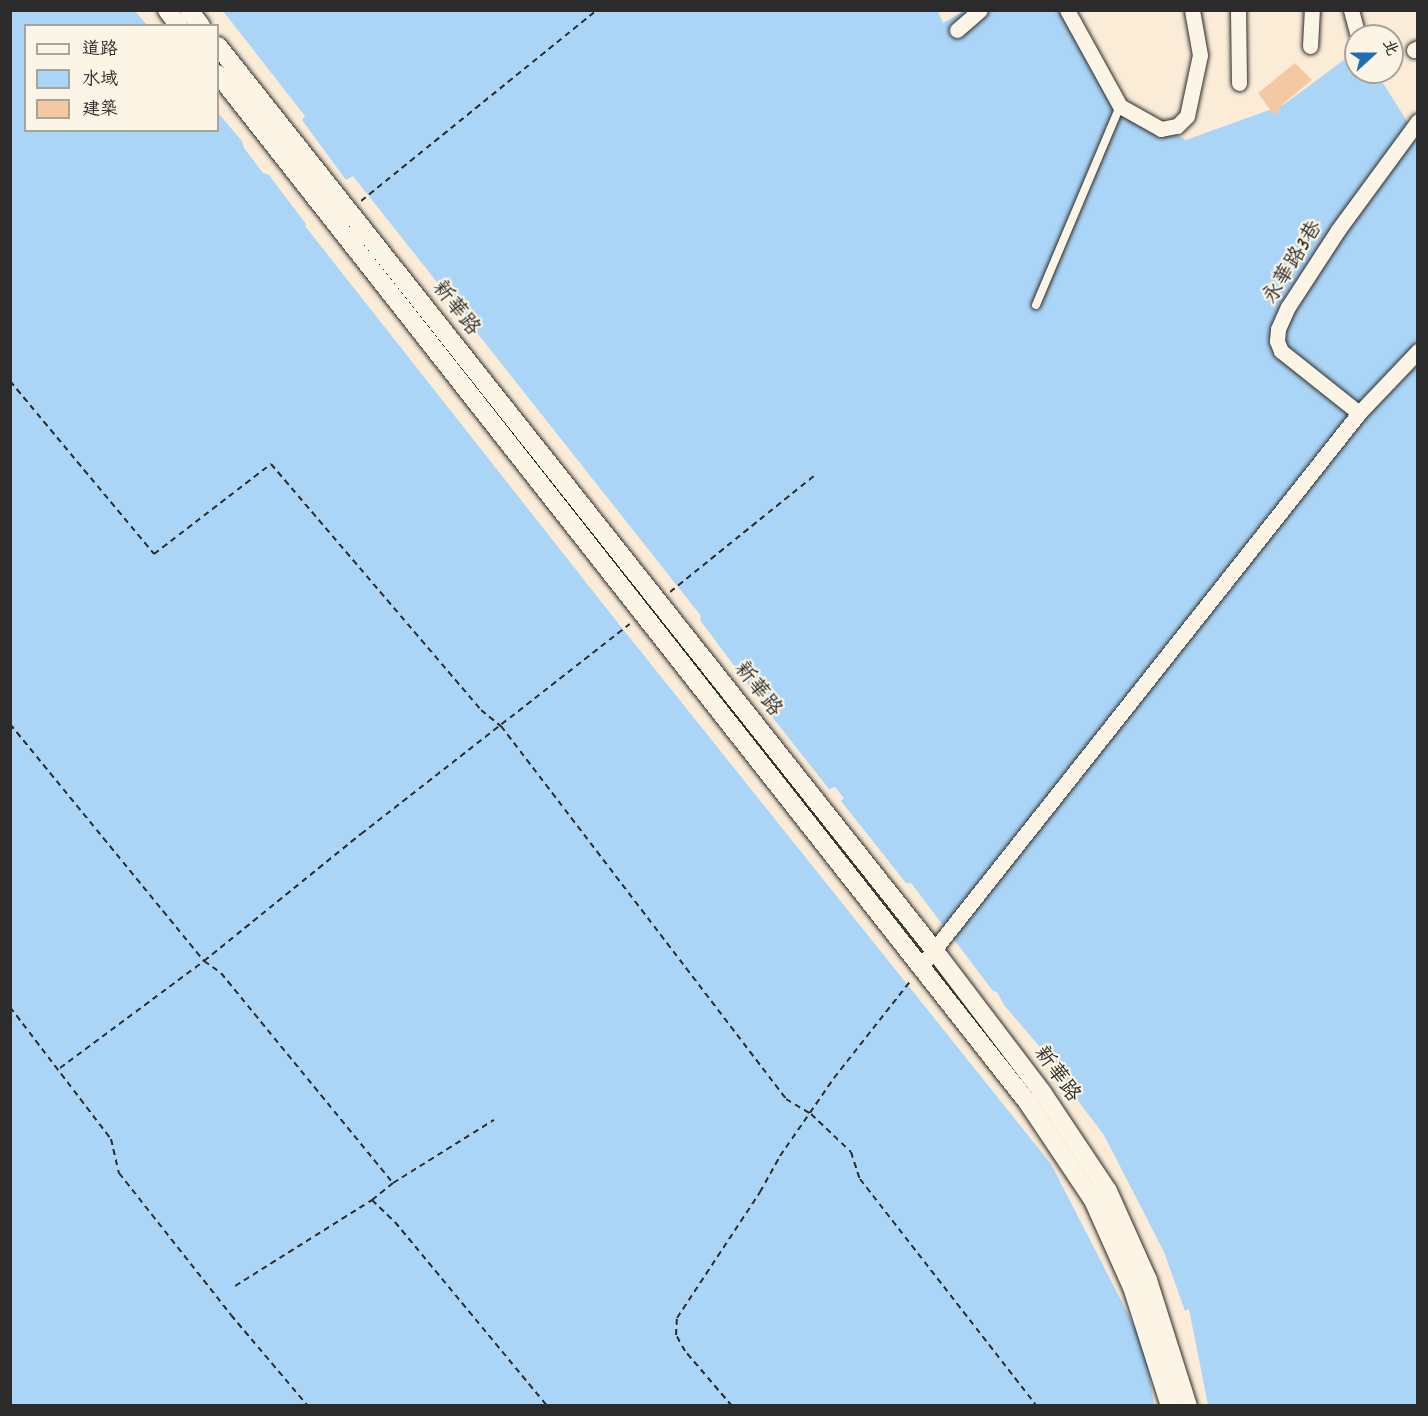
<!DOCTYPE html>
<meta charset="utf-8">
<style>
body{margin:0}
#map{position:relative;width:1428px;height:1416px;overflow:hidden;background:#fbecd8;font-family:Dekko,"LXGW WenKai TC",sans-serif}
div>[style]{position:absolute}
.water>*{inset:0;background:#aad5f6}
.building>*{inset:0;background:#f5c8a4}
.path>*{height:2px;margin-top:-1px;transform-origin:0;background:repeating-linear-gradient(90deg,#2b2b2b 0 6px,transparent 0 10.5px)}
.roads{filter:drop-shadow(0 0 2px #2b2b2b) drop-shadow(0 0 2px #2b2b2b)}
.service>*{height:8px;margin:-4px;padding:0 4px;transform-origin:4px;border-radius:4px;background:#fcf5e5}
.minor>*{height:15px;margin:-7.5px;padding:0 7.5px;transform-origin:7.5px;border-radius:7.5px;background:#fcf5e5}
.tertiary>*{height:18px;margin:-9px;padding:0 9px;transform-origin:9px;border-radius:9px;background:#fcf5e5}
span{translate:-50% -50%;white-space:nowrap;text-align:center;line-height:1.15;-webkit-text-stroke:4.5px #fcf5e5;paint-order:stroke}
.street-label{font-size:21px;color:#2b2b2b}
.frame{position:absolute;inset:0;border:12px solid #2b2b2b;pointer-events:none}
.legend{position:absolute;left:24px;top:24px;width:195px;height:108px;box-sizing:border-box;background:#fcf5e5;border:2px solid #a8a49b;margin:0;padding:8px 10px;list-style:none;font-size:18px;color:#2b2b2b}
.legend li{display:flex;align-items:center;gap:12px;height:30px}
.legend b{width:30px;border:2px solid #a8a49b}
.north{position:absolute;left:1344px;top:24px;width:60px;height:60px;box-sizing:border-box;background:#fcf5e5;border:2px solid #a8a49b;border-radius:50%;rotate:69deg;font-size:16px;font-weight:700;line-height:24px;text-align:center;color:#2b2b2b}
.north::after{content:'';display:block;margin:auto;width:21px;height:27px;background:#1f6fb2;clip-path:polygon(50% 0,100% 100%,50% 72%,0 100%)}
</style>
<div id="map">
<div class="water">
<i style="clip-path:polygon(937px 10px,943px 23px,964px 11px,1064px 11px,1117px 101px,1186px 140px,1283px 105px,1356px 51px,1356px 72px,1376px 72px,1410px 126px,1417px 118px,1417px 1405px,1208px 1405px,1189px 1309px,1185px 1311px,1164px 1252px,1104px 1135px,1044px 1056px,1045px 1053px,1004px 1005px,997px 992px,993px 991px,911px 883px,906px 883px,841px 801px,844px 798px,835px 787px,829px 789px,769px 713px,770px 704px,760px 691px,750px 687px,700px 620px,701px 616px,353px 176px,346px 180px,302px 120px,305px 116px,223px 11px)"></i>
<i style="clip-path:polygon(10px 11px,135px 11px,147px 25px,26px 26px,26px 130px,218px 130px,218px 113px,242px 141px,244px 148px,263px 173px,269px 175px,306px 224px,305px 226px,618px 623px,1051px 1164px,1145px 1347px,1154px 1405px,11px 1405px)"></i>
</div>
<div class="building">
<i style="clip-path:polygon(1295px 63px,1312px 80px,1278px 108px,1280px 111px,1274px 115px,1258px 93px)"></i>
</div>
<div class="path">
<i style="left:361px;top:201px;width:304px;rotate:-39deg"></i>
<i style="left:10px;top:381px;width:225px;rotate:50.2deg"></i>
<i style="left:154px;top:554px;width:148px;rotate:-37.6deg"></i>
<i style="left:271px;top:464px;width:323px;rotate:49.5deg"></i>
<i style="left:481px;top:710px;width:26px;rotate:39deg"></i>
<i style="left:501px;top:726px;width:469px;rotate:52.6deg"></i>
<i style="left:786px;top:1099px;width:29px;rotate:31deg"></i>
<i style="left:811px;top:1114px;width:55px;rotate:43.5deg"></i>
<i style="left:851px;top:1152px;width:28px;rotate:72deg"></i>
<i style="left:860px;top:1179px;width:288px;rotate:52.1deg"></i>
<i style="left:670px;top:592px;width:186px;rotate:-38.9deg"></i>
<i style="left:10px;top:724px;width:306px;rotate:50.7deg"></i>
<i style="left:204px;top:961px;width:21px;rotate:35deg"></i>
<i style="left:221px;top:973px;width:271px;rotate:50.7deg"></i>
<i style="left:10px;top:1007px;width:166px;rotate:52.6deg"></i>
<i style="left:111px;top:1139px;width:35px;rotate:77deg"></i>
<i style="left:119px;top:1173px;width:181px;rotate:51.7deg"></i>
<i style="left:231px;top:1315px;width:119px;rotate:49.8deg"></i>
<i style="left:60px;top:1068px;width:179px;rotate:-36.6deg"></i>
<i style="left:204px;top:961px;width:202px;rotate:-39deg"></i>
<i style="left:361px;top:834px;width:341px;rotate:-38deg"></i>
<i style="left:372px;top:1200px;width:32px;rotate:44deg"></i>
<i style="left:395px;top:1222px;width:239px;rotate:50.4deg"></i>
<i style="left:235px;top:1286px;width:162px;rotate:-32.1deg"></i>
<i style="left:372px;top:1200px;width:27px;rotate:-39deg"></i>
<i style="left:393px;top:1183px;width:119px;rotate:-32deg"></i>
<i style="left:732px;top:1406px;width:72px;rotate:-130.5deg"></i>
<i style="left:685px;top:1351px;width:18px;rotate:-119deg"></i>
<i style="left:676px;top:1335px;width:17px;rotate:-87deg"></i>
<i style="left:677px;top:1318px;width:151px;rotate:-56.6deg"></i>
<i style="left:760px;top:1192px;width:41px;rotate:-60.9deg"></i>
<i style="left:780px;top:1156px;width:95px;rotate:-55.3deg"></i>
<i style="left:834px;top:1078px;width:125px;rotate:-51.8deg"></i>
</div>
<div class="roads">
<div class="service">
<i style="left:1036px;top:305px;width:216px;rotate:-67.1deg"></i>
</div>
<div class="minor">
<i style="left:1067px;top:10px;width:110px;rotate:61.1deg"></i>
<i style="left:1120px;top:106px;width:47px;rotate:29.3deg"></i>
<i style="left:1161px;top:129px;width:16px;rotate:-11deg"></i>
<i style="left:1177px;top:126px;width:14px;rotate:-45deg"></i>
<i style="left:1187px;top:116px;width:62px;rotate:-78deg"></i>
<i style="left:1200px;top:55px;width:46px;rotate:-100.1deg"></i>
<i style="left:1238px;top:10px;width:73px;rotate:89.2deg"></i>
<i style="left:1351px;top:10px;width:27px;rotate:75deg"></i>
<i style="left:957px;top:30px;width:30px;rotate:-41deg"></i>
<i style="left:1310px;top:46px;width:36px;rotate:-87deg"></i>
<i style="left:1414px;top:50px;width:4px;rotate:-27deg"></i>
<i style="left:1359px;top:413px;width:100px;rotate:-141.5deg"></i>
<i style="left:1281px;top:351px;width:11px;rotate:-112deg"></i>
<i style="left:1277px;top:341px;width:12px;rotate:-85deg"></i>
<i style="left:1278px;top:329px;width:24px;rotate:-66deg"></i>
<i style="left:1288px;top:307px;width:92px;rotate:-57deg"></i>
<i style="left:1338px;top:230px;width:135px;rotate:-53.7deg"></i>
<i style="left:922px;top:965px;width:704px;rotate:-51.63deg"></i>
<i style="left:1359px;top:413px;width:86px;rotate:-46.4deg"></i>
</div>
<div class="tertiary">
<i style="left:167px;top:10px;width:20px;rotate:53deg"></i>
<i style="left:189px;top:10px;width:20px;rotate:53deg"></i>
<i style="left:218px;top:46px;width:1155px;rotate:51.61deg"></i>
<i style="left:935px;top:951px;width:177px;rotate:52.8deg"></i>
<i style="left:1042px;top:1092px;width:119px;rotate:56.3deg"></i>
<i style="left:1108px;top:1191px;width:98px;rotate:65.8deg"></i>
<i style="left:1148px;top:1280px;width:132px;rotate:72.4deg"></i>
<i style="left:218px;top:74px;width:1310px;rotate:51.79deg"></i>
<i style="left:1028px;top:1103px;width:117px;rotate:56.2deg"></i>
<i style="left:1093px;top:1200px;width:95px;rotate:65.9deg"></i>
<i style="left:1132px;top:1287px;width:125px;rotate:72.3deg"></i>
</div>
</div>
<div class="street-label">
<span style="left:1294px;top:263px;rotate:-58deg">永華路3巷</span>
<span style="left:455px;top:309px;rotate:52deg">新華路</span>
<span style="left:757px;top:690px;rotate:52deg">新華路</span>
<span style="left:1056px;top:1075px;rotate:54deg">新華路</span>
</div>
<div class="frame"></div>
<ul class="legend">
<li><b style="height:8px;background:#fcf5e5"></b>道路</li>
<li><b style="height:16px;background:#aad5f6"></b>水域</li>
<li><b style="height:16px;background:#f5c8a4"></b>建築</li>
</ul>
<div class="north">北</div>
</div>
